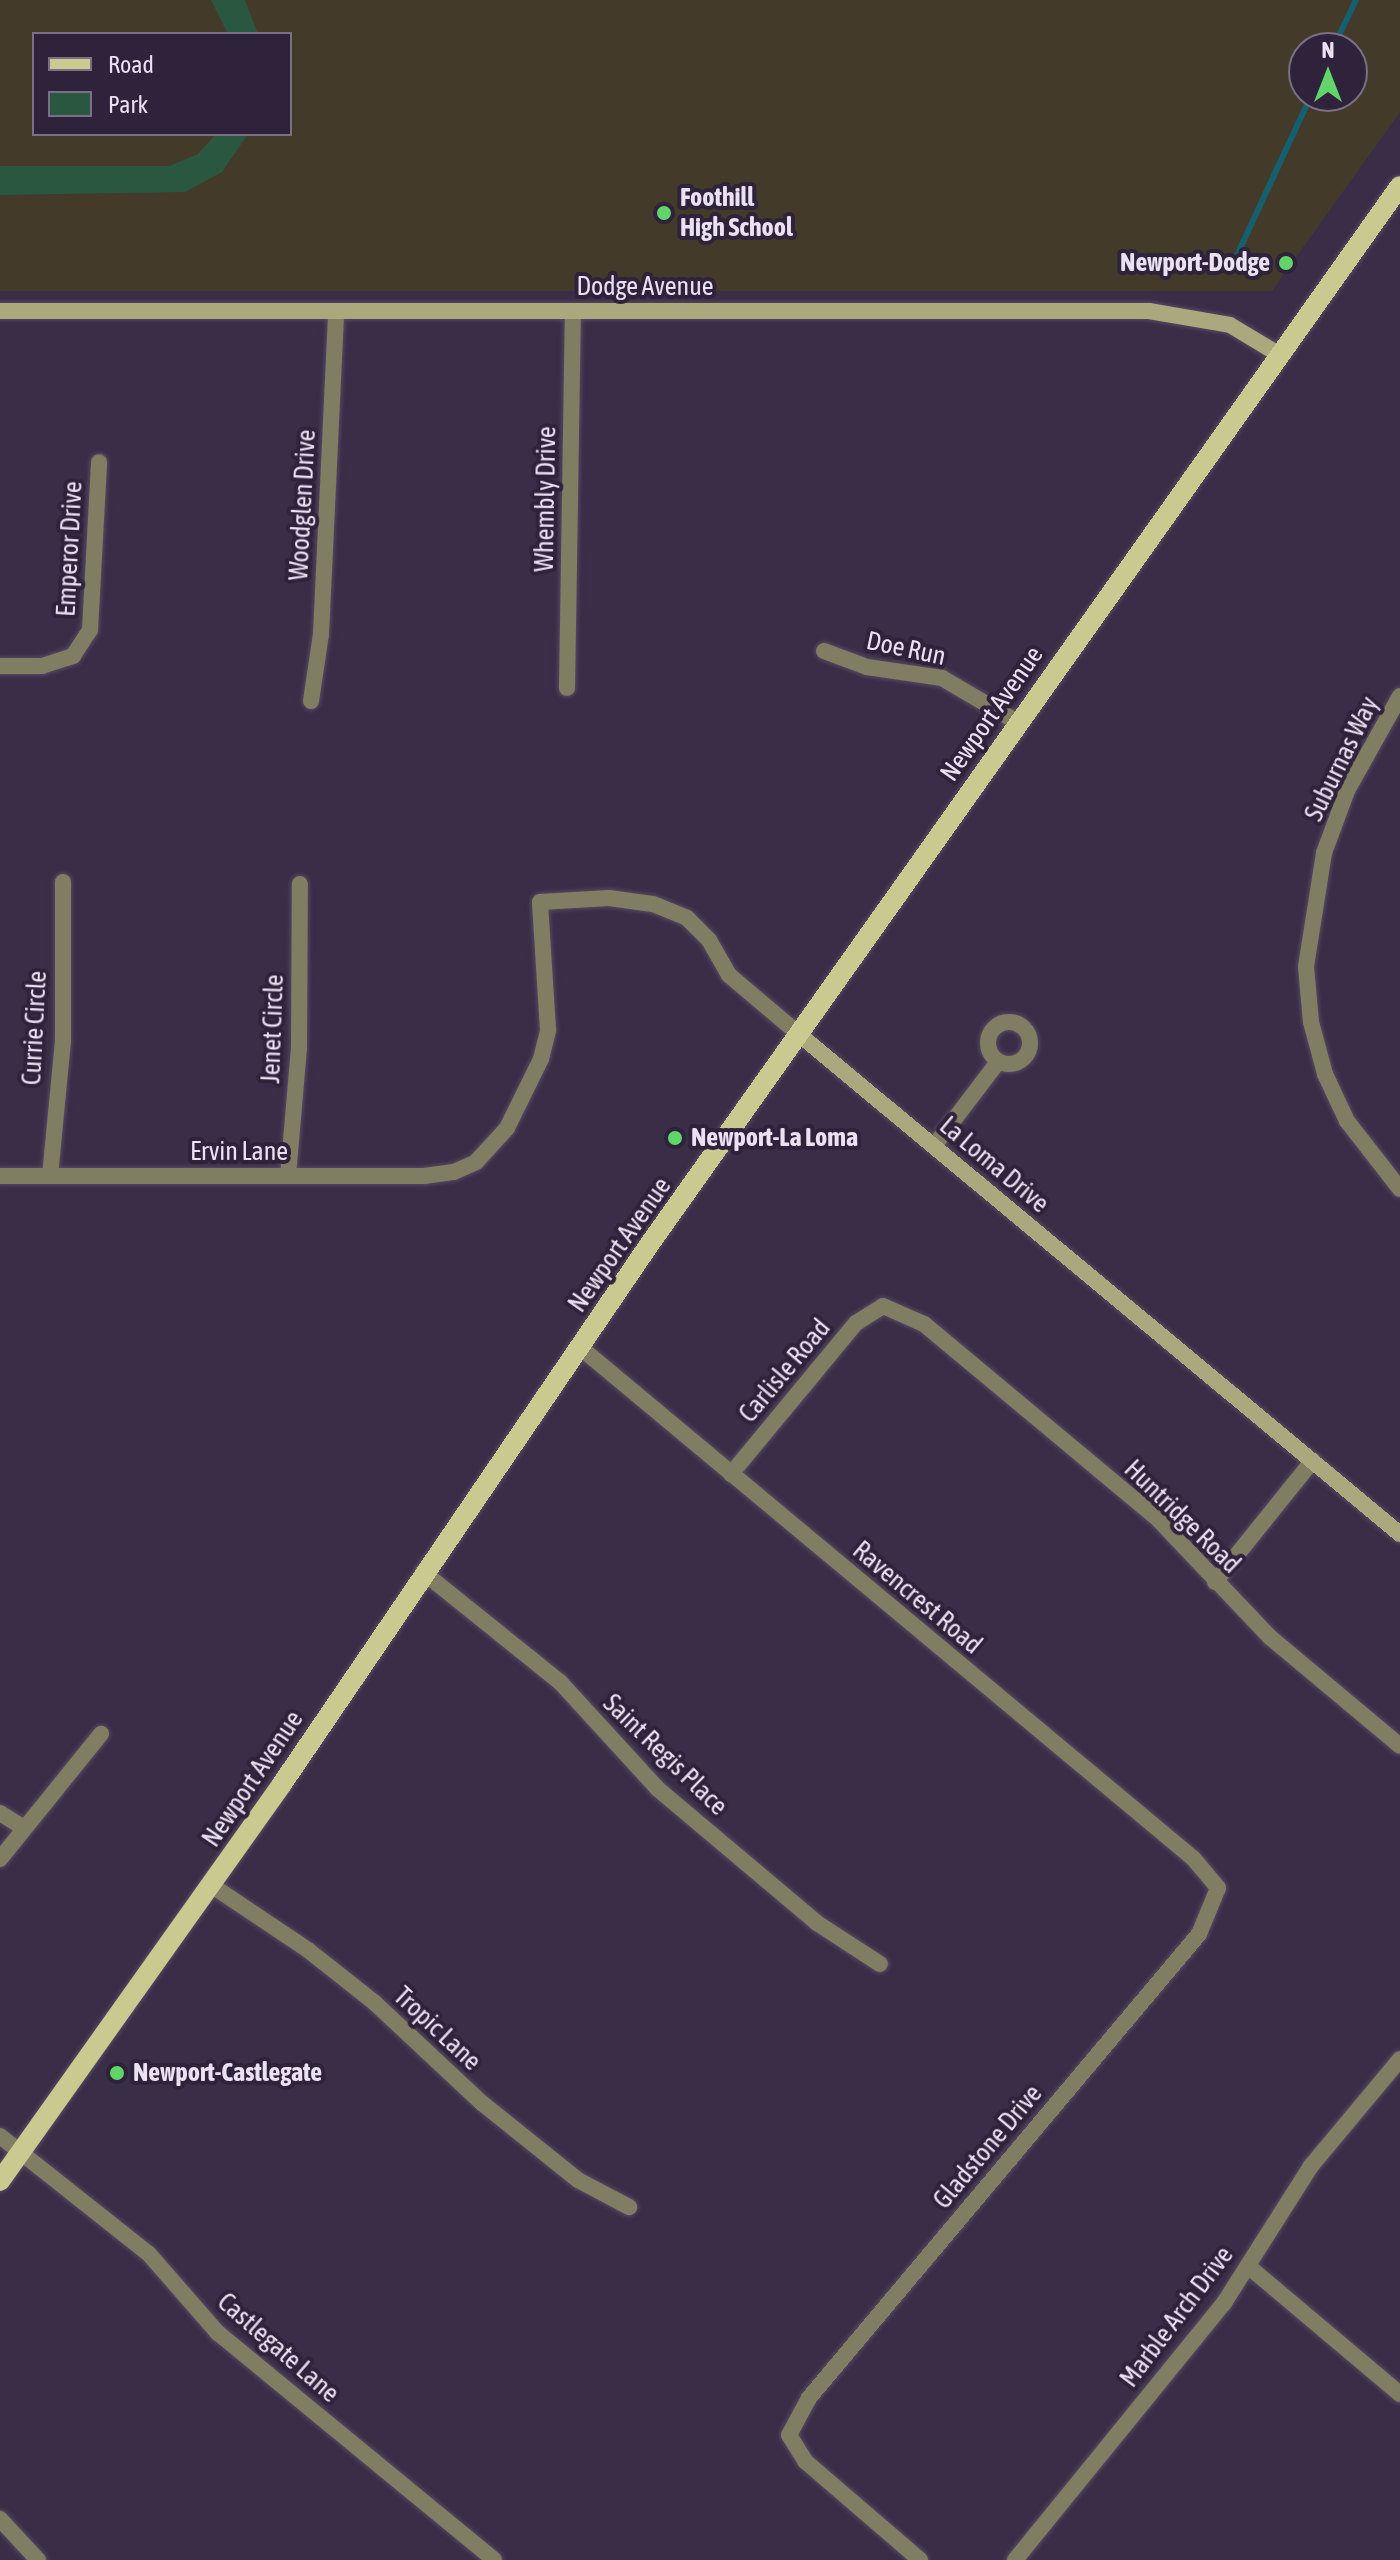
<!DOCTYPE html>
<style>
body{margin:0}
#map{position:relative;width:1400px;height:2560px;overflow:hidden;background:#3a2d47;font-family:"Asap Condensed",sans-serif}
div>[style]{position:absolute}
.education>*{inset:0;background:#433a29}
.green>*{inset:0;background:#2a573f}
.stream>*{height:6px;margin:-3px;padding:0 3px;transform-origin:3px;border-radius:3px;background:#155f6e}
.roads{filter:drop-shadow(0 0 2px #564a63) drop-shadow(0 0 2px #564a63)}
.street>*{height:16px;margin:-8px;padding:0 8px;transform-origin:8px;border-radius:8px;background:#7f7e63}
.street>.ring{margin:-8px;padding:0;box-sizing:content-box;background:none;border:16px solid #7f7e63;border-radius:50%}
.secondary>*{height:16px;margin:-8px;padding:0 8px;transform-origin:8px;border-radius:8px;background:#aaa87c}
.primary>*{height:20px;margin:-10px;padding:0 10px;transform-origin:10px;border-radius:10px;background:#cac98f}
.dots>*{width:22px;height:22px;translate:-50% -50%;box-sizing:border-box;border:4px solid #2f233c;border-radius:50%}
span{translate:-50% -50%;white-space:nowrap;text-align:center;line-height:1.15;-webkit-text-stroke:8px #2f233c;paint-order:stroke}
.poi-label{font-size:26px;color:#eae2f3;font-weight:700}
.left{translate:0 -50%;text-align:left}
.right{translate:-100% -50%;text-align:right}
.street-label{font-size:26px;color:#eae2f3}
.legend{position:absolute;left:32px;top:32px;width:260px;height:104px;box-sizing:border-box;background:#2f233c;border:2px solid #7a6f85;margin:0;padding:10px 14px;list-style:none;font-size:24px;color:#eae2f3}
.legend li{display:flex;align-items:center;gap:16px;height:40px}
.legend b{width:40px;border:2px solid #7a6f85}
.north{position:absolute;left:1288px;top:32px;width:80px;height:80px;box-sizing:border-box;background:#2f233c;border:2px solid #7a6f85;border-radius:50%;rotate:0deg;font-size:22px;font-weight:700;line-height:32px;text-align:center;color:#eae2f3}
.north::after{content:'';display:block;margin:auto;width:28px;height:36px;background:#62d469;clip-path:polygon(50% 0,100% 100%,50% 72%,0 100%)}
</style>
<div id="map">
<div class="education">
<i style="clip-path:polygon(evenodd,0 0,1400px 0,1400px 112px,1272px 291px,0 291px,0 0,34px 34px,290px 34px,290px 134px,34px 134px,34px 34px,0 0,1304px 48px,1352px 48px,1352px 96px,1304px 96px,1304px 48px)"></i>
</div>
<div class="green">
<i style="clip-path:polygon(211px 0,245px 0,258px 34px,228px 34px)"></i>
<i style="clip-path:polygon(216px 134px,248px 134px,222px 172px,185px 192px,0 195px,0 166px,169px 166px,198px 154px)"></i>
</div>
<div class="stream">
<i style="left:1333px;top:48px;width:53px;rotate:-64.4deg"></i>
<i style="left:1231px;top:268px;width:190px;rotate:-65.1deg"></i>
</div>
<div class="roads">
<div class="street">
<i style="left:824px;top:651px;width:46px;rotate:20.4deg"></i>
<i style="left:867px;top:667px;width:76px;rotate:8.3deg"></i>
<i style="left:942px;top:678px;width:87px;rotate:30.4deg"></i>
<i style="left:0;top:666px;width:42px"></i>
<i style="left:42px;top:666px;width:33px;rotate:-18deg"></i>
<i style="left:73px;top:656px;width:31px;rotate:-57deg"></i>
<i style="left:90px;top:630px;width:168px;rotate:-86.9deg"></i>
<i style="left:567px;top:688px;width:377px;rotate:-89.1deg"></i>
<i style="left:1400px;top:696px;width:109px;rotate:119.2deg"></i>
<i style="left:1347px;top:791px;width:66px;rotate:110.4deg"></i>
<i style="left:1324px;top:853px;width:115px;rotate:99deg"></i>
<i style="left:1306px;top:967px;width:55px;rotate:84.8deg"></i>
<i style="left:1311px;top:1022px;width:54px;rotate:74.9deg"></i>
<i style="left:1325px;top:1074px;width:52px;rotate:64.9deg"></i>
<i style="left:1347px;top:1121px;width:86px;rotate:52.1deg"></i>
<i style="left:311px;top:701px;width:68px;rotate:-81.5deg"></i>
<i style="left:321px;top:634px;width:323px;rotate:-87.3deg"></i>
<i class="ring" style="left:988px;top:1022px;width:26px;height:26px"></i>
<i style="left:934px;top:1146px;width:106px;rotate:-52.7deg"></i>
<i style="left:0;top:1176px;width:424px"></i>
<i style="left:424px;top:1176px;width:30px;rotate:-8deg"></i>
<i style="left:454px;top:1172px;width:24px;rotate:-24deg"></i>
<i style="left:476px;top:1162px;width:46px;rotate:-47.6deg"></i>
<i style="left:507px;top:1128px;width:77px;rotate:-63.8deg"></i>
<i style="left:541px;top:1059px;width:30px;rotate:-76deg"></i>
<i style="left:548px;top:1030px;width:128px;rotate:-93.6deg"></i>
<i style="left:540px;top:902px;width:69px;rotate:-3.3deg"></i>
<i style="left:609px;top:898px;width:44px;rotate:7.8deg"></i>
<i style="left:653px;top:904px;width:37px;rotate:22deg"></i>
<i style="left:687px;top:918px;width:31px;rotate:45deg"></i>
<i style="left:709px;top:940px;width:40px;rotate:60.3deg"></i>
<i style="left:729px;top:975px;width:94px;rotate:40.3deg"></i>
<i style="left:50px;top:1176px;width:136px;rotate:-84.5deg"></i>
<i style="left:63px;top:1041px;width:159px;rotate:-90deg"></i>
<i style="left:288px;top:1176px;width:128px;rotate:-85.1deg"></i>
<i style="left:299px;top:1048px;width:164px;rotate:-89.7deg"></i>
<i style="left:581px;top:1348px;width:797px;rotate:39.81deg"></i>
<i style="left:1193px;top:1858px;width:39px;rotate:50deg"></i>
<i style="left:1218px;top:1888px;width:50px;rotate:112.4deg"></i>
<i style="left:1199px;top:1934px;width:606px;rotate:130.05deg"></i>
<i style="left:809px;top:2398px;width:42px;rotate:118.4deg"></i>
<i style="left:789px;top:2435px;width:31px;rotate:58deg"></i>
<i style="left:805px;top:2461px;width:152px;rotate:40.7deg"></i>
<i style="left:731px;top:1474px;width:196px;rotate:-50.4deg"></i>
<i style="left:856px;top:1323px;width:32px;rotate:-32deg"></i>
<i style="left:883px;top:1306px;width:45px;rotate:23.7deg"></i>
<i style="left:924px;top:1324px;width:302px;rotate:39.8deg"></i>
<i style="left:1156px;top:1517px;width:167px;rotate:46.5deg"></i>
<i style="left:1271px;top:1638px;width:168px;rotate:39.9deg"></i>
<i style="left:423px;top:1572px;width:176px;rotate:38.8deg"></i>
<i style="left:560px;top:1682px;width:145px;rotate:47.5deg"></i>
<i style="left:658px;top:1789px;width:208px;rotate:40.1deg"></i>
<i style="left:817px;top:1923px;width:75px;rotate:33.1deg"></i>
<i style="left:1215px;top:1582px;width:156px;rotate:-51.2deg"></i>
<i style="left:0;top:1813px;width:26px;rotate:32deg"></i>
<i style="left:0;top:1859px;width:161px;rotate:-51.1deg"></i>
<i style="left:211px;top:1885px;width:117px;rotate:33.8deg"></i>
<i style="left:308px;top:1950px;width:85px;rotate:38.3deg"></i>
<i style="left:375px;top:2003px;width:146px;rotate:43.1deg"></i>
<i style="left:482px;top:2103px;width:123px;rotate:38.7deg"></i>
<i style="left:578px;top:2180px;width:58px;rotate:27.9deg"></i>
<i style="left:0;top:2136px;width:190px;rotate:38.4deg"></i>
<i style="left:149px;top:2254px;width:105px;rotate:48.9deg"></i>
<i style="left:218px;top:2333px;width:357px;rotate:39.4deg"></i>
<i style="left:1248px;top:2266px;width:199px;rotate:40.1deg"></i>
<i style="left:0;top:2519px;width:56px;rotate:47.2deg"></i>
<i style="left:1015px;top:2560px;width:331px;rotate:-50.9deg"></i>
<i style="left:1224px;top:2303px;width:162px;rotate:-57.6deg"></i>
<i style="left:1311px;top:2166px;width:139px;rotate:-50.2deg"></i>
</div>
<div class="secondary">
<i style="left:0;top:311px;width:1149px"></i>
<i style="left:1149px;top:311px;width:82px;rotate:9.8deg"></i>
<i style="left:1230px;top:325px;width:58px;rotate:31deg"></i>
<i style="left:801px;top:1036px;width:779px;rotate:39.74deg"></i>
</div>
<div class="primary">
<i style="left:0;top:2181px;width:487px;rotate:-54.6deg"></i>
<i style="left:282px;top:1784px;width:652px;rotate:-55.75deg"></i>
<i style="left:649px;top:1245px;width:1298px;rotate:-54.66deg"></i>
</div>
</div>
<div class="dots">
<i style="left:664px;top:213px;background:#62d469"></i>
<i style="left:1286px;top:263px;background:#62d469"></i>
<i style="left:675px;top:1138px;background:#62d469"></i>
<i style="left:117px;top:2073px;background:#62d469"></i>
</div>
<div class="poi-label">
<span class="left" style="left:680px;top:213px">Foothill<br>High School</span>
<span class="right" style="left:1270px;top:263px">Newport-Dodge</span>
<span class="left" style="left:691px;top:1138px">Newport-La Loma</span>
<span class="left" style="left:133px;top:2073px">Newport-Castlegate</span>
</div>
<div class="street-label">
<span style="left:645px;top:287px">Dodge Avenue</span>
<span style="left:546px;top:499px;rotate:-89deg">Whembly Drive</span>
<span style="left:303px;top:505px;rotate:-87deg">Woodglen Drive</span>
<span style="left:70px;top:549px;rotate:-87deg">Emperor Drive</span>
<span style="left:906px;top:649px;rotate:12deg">Doe Run</span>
<span style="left:992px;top:714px;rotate:-55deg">Newport Avenue</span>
<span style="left:1342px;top:759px;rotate:-64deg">Suburnas Way</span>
<span style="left:35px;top:1028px;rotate:-87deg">Currie Circle</span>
<span style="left:273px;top:1029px;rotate:-88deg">Jenet Circle</span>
<span style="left:239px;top:1152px">Ervin Lane</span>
<span style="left:994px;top:1165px;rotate:40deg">La Loma Drive</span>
<span style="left:620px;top:1245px;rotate:-55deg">Newport Avenue</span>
<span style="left:785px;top:1371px;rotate:-50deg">Carlisle Road</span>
<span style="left:1182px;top:1517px;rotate:44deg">Huntridge Road</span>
<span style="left:917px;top:1598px;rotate:40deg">Ravencrest Road</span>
<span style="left:665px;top:1755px;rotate:44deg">Saint Regis Place</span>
<span style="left:253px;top:1779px;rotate:-56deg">Newport Avenue</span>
<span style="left:437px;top:2029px;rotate:43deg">Tropic Lane</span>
<span style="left:988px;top:2147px;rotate:-50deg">Gladstone Drive</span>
<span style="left:1177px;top:2317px;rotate:-53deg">Marble Arch Drive</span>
<span style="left:278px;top:2348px;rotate:41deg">Castlegate Lane</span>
</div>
<ul class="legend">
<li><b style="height:10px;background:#cac98f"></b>Road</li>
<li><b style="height:22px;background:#2a573f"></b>Park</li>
</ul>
<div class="north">N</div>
</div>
